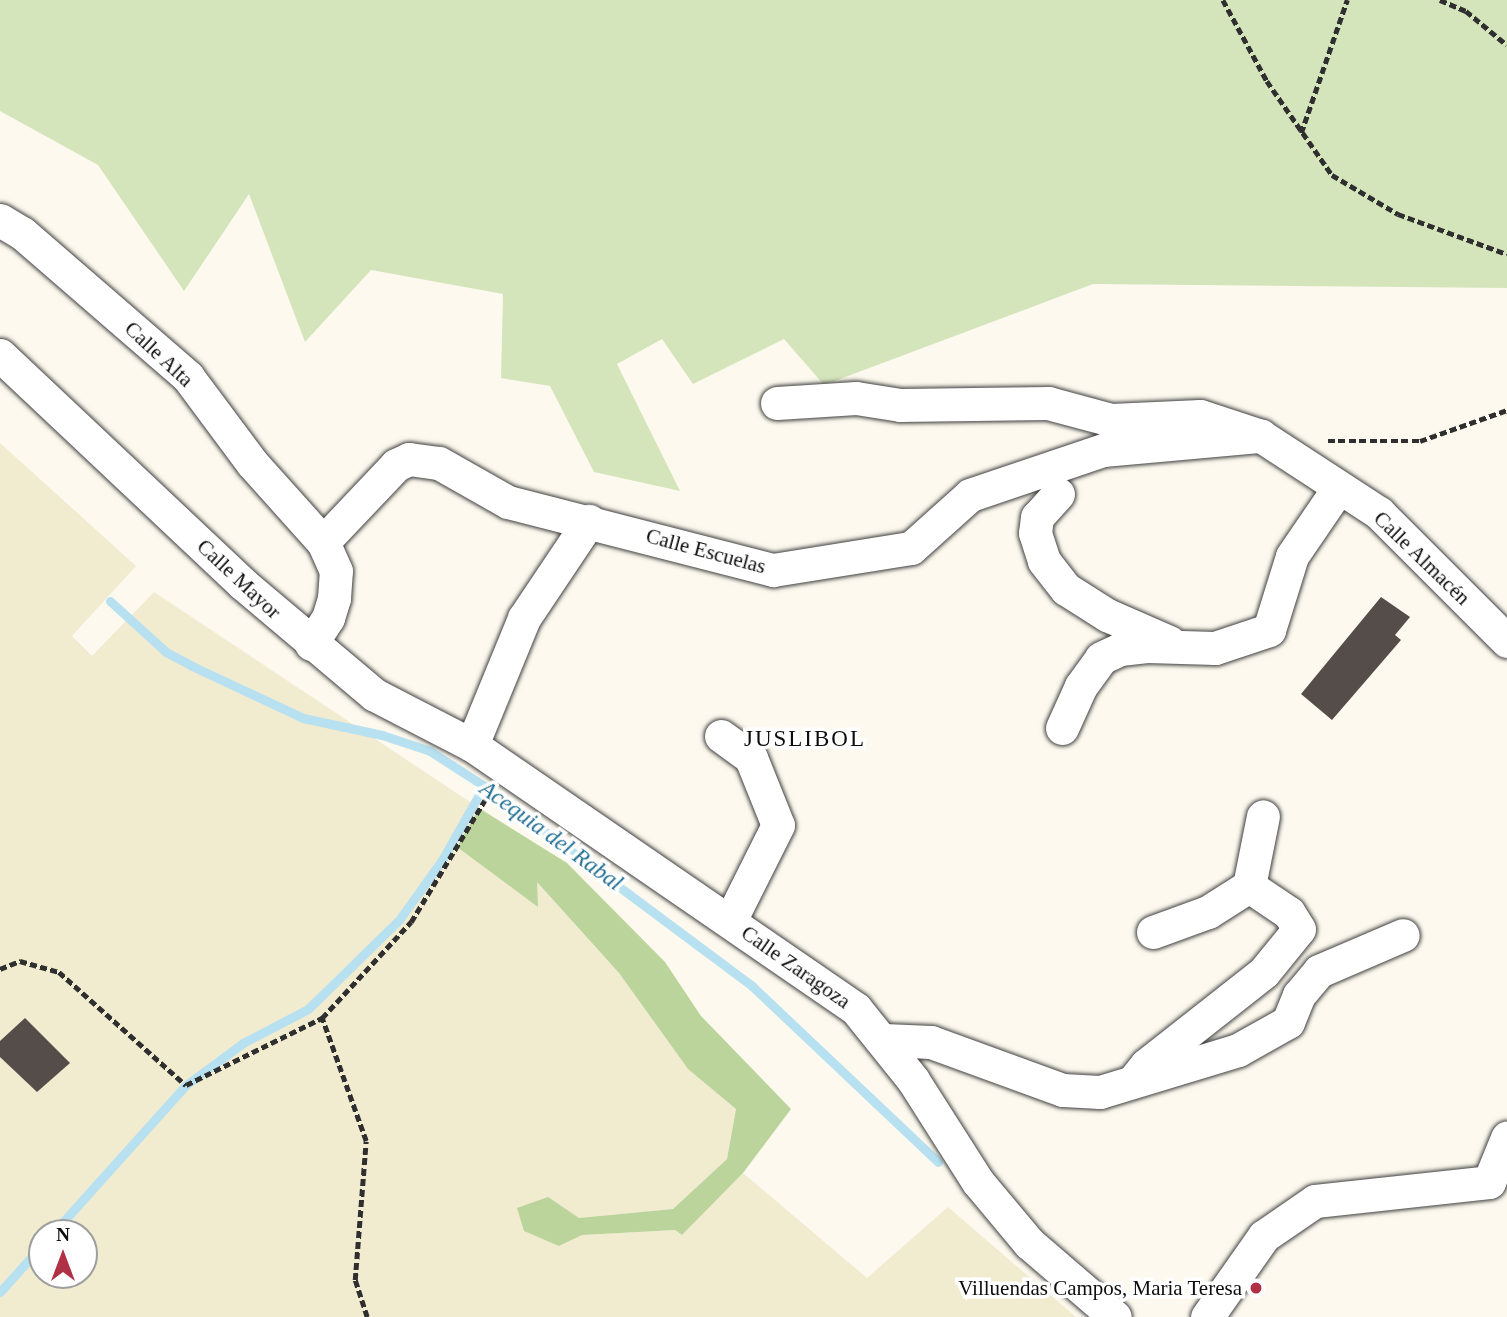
<!DOCTYPE html>
<meta charset="utf-8">
<style>
body{margin:0}
#map{position:relative;width:1507px;height:1317px;overflow:hidden;background:#fdf9ee;font-family:Georgia,serif}
div>[style]{position:absolute}
.farmland>*{inset:0;background:#f1ebd0}
.green>*{inset:0;background:#d5e5bb}
.forest>*{inset:0;background:#bbd49b}
.stream>*{height:9px;margin:-4.5px;padding:0 4.5px;transform-origin:4.5px;border-radius:4.5px;background:#b7e1f0}
.building>*{inset:0;background:#544d4a}
.path>*{height:4.5px;margin-top:-2.25px;transform-origin:0;background:repeating-linear-gradient(90deg,#2f2f2f 0 7px,transparent 0 10.5px)}
.roads{filter:drop-shadow(0 0 2px #404040) drop-shadow(0 0 2px #404040)}
.minor>*{height:33px;margin:-16.5px;padding:0 16.5px;transform-origin:16.5px;border-radius:16.5px;background:#fff}
.dots>*{width:19px;height:19px;translate:-50% -50%;box-sizing:border-box;border:4px solid #fff;border-radius:50%}
span{translate:-50% -50%;white-space:nowrap;text-align:center;line-height:1.15;-webkit-text-stroke:7px #fff;paint-order:stroke}
.street-label{font-size:21px;color:#0d0d0d}
.poi-label{font-size:21px;color:#0d0d0d}
.right{translate:-100% -50%;text-align:right}
.neighbourhood-label{font-size:23px;color:#0d0d0d;letter-spacing:2px}
.water-label{font-size:23px;color:#216e93;font-style:italic}
.north{position:absolute;left:28px;top:1219px;width:70px;height:70px;box-sizing:border-box;background:#fff;border:2px solid #9e9e9e;border-radius:50%;rotate:0deg;font-size:19px;font-weight:700;line-height:28px;text-align:center;color:#0d0d0d}
.north::after{content:'';display:block;margin:auto;width:24px;height:32px;background:#b03145;clip-path:polygon(50% 0,100% 100%,50% 72%,0 100%)}
</style>
<div id="map">
<div class="farmland">
<i style="clip-path:polygon(evenodd,0 443px,136px 566px,72px 636px,92px 656px,154px 592px,479px 808px,457px 847px,537px 906px,536px 881px,619px 973px,688px 1069px,736px 1109px,727px 1159px,673px 1209px,579px 1218px,559px 1246px,582px 1235px,675px 1230px,682px 1235px,743px 1173px,867px 1278px,948px 1207px,1076px 1317px,0 1317px,0 443px,42px 1233px,84px 1233px,84px 1275px,42px 1275px,42px 1233px)"></i>
</div>
<div class="green">
<i style="clip-path:polygon(0 0,1507px 0,1507px 288px,1093px 284px,824px 385px,784px 339px,693px 384px,662px 339px,617px 364px,680px 491px,594px 472px,550px 386px,501px 378px,503px 294px,371px 270px,305px 342px,249px 194px,184px 291px,98px 165px,0 111px)"></i>
</div>
<div class="forest">
<i style="clip-path:polygon(479px 808px,567px 863px,665px 962px,701px 1016px,791px 1109px,743px 1173px,682px 1235px,675px 1230px,582px 1235px,559px 1246px,524px 1231px,517px 1208px,548px 1197px,579px 1218px,673px 1209px,727px 1159px,736px 1109px,688px 1069px,619px 973px,537px 882px,538px 907px,457px 847px)"></i>
</div>
<div class="stream">
<i style="left:110px;top:601px;width:76px;rotate:42.3deg"></i>
<i style="left:166px;top:652px;width:30px;rotate:28deg"></i>
<i style="left:192px;top:666px;width:123px;rotate:25.1deg"></i>
<i style="left:303px;top:718px;width:81px;rotate:12.1deg"></i>
<i style="left:382px;top:735px;width:51px;rotate:18.4deg"></i>
<i style="left:430px;top:751px;width:64px;rotate:32.9deg"></i>
<i style="left:484px;top:786px;width:334px;rotate:36.7deg"></i>
<i style="left:752px;top:986px;width:256px;rotate:43.4deg"></i>
<i style="left:53px;top:1233px;width:199px;rotate:-48.1deg"></i>
<i style="left:186px;top:1085px;width:71px;rotate:-36.4deg"></i>
<i style="left:243px;top:1043px;width:73px;rotate:-27.6deg"></i>
<i style="left:308px;top:1009px;width:127px;rotate:-44.4deg"></i>
<i style="left:399px;top:920px;width:74px;rotate:-54.4deg"></i>
<i style="left:442px;top:860px;width:85px;rotate:-60.4deg"></i>
<i style="left:0;top:1292px;width:63px;rotate:-48.2deg"></i>
</div>
<div class="building">
<i style="clip-path:polygon(1381px 597px,1410px 617px,1395px 635px,1401px 640px,1332px 720px,1301px 694px)"></i>
<i style="clip-path:polygon(25px 1018px,70px 1063px,37px 1092px,0 1057px,0 1041px)"></i>
</div>
<div class="path">
<i style="left:1223px;top:0;width:92px;rotate:61.5deg"></i>
<i style="left:1267px;top:81px;width:114px;rotate:55.3deg"></i>
<i style="left:1332px;top:175px;width:77px;rotate:30.6deg"></i>
<i style="left:1398px;top:214px;width:116px;rotate:20.2deg"></i>
<i style="left:1440px;top:0;width:28px;rotate:23deg"></i>
<i style="left:1466px;top:11px;width:53px;rotate:39.7deg"></i>
<i style="left:1301px;top:133px;width:141px;rotate:-70.9deg"></i>
<i style="left:1328px;top:441px;width:92px"></i>
<i style="left:1420px;top:441px;width:92px;rotate:-19.6deg"></i>
<i style="left:0;top:969px;width:22px;rotate:-22deg"></i>
<i style="left:20px;top:961px;width:41px;rotate:15.8deg"></i>
<i style="left:59px;top:972px;width:170px;rotate:41.7deg"></i>
<i style="left:186px;top:1085px;width:152px;rotate:-26.2deg"></i>
<i style="left:367px;top:1317px;width:39px;rotate:-108deg"></i>
<i style="left:355px;top:1280px;width:139px;rotate:-85.5deg"></i>
<i style="left:366px;top:1141px;width:131px;rotate:-109.7deg"></i>
<i style="left:322px;top:1018px;width:131px;rotate:-47.2deg"></i>
<i style="left:411px;top:922px;width:151px;rotate:-58.8deg"></i>
</div>
<div class="roads">
<div class="minor">
<i style="left:0;top:220px;width:26px;rotate:31deg"></i>
<i style="left:22px;top:233px;width:220px;rotate:40.9deg"></i>
<i style="left:188px;top:377px;width:107px;rotate:53.3deg"></i>
<i style="left:252px;top:463px;width:106px;rotate:48.1deg"></i>
<i style="left:0;top:355px;width:334px;rotate:43.3deg"></i>
<i style="left:243px;top:584px;width:172px;rotate:40.1deg"></i>
<i style="left:375px;top:695px;width:109px;rotate:27.3deg"></i>
<i style="left:472px;top:745px;width:466px;rotate:34.5deg"></i>
<i style="left:856px;top:1009px;width:91px;rotate:51.2deg"></i>
<i style="left:913px;top:1080px;width:121px;rotate:57.5deg"></i>
<i style="left:978px;top:1182px;width:80px;rotate:50.1deg"></i>
<i style="left:1029px;top:1243px;width:113px;rotate:40.7deg"></i>
<i style="left:777px;top:403px;width:79px;rotate:-3.6deg"></i>
<i style="left:856px;top:398px;width:45px;rotate:9deg"></i>
<i style="left:900px;top:405px;width:148px;rotate:-0.8deg"></i>
<i style="left:1048px;top:403px;width:65px;rotate:15.1deg"></i>
<i style="left:1111px;top:420px;width:89px;rotate:-2.6deg"></i>
<i style="left:1200px;top:416px;width:64px;rotate:18.2deg"></i>
<i style="left:1261px;top:436px;width:141px;rotate:33.1deg"></i>
<i style="left:1379px;top:513px;width:181px;rotate:45deg"></i>
<i style="left:1058px;top:494px;width:31px;rotate:132deg"></i>
<i style="left:1037px;top:517px;width:16px;rotate:97deg"></i>
<i style="left:1035px;top:533px;width:29px;rotate:72deg"></i>
<i style="left:1044px;top:561px;width:36px;rotate:52deg"></i>
<i style="left:1066px;top:589px;width:49px;rotate:32.4deg"></i>
<i style="left:1107px;top:615px;width:68px;rotate:23.5deg"></i>
<i style="left:311px;top:644px;width:31px;rotate:-57deg"></i>
<i style="left:328px;top:618px;width:21px;rotate:-73deg"></i>
<i style="left:334px;top:598px;width:27px;rotate:-86deg"></i>
<i style="left:336px;top:571px;width:32px;rotate:-114deg"></i>
<i style="left:323px;top:542px;width:106px;rotate:-46.5deg"></i>
<i style="left:396px;top:465px;width:14px;rotate:-25deg"></i>
<i style="left:409px;top:459px;width:30px;rotate:8deg"></i>
<i style="left:439px;top:463px;width:79px;rotate:29.5deg"></i>
<i style="left:508px;top:502px;width:274px;rotate:14.4deg"></i>
<i style="left:773px;top:570px;width:140px;rotate:-9.1deg"></i>
<i style="left:911px;top:548px;width:79px;rotate:-41.9deg"></i>
<i style="left:970px;top:495px;width:140px;rotate:-18.7deg"></i>
<i style="left:1103px;top:450px;width:159px;rotate:-5.1deg"></i>
<i style="left:1062px;top:728px;width:46px;rotate:-65.7deg"></i>
<i style="left:1081px;top:686px;width:34px;rotate:-54deg"></i>
<i style="left:1101px;top:658px;width:21px;rotate:-25deg"></i>
<i style="left:1120px;top:649px;width:27px;rotate:-6deg"></i>
<i style="left:1147px;top:646px;width:68px;rotate:1.7deg"></i>
<i style="left:1215px;top:648px;width:57px;rotate:-18.4deg"></i>
<i style="left:1269px;top:630px;width:77px;rotate:-72.7deg"></i>
<i style="left:1292px;top:556px;width:83px;rotate:-55.7deg"></i>
<i style="left:721px;top:736px;width:37px;rotate:36deg"></i>
<i style="left:751px;top:758px;width:72px;rotate:68.1deg"></i>
<i style="left:778px;top:825px;width:107px;rotate:116.6deg"></i>
<i style="left:472px;top:745px;width:137px;rotate:-67.7deg"></i>
<i style="left:524px;top:618px;width:117px;rotate:-56.2deg"></i>
<i style="left:1153px;top:932px;width:59px;rotate:-20deg"></i>
<i style="left:1208px;top:912px;width:49px;rotate:-32.4deg"></i>
<i style="left:1249px;top:886px;width:71px;rotate:-78.7deg"></i>
<i style="left:884px;top:1040px;width:47px;rotate:2.4deg"></i>
<i style="left:931px;top:1042px;width:140px;rotate:20deg"></i>
<i style="left:1063px;top:1090px;width:37px;rotate:3deg"></i>
<i style="left:1100px;top:1092px;width:144px;rotate:-16.9deg"></i>
<i style="left:1238px;top:1050px;width:57px;rotate:-29.2deg"></i>
<i style="left:1288px;top:1022px;width:29px;rotate:-68deg"></i>
<i style="left:1299px;top:995px;width:31px;rotate:-50deg"></i>
<i style="left:1319px;top:971px;width:91px;rotate:-23.2deg"></i>
<i style="left:1134px;top:1080px;width:19px;rotate:-51deg"></i>
<i style="left:1146px;top:1065px;width:150px;rotate:-38.2deg"></i>
<i style="left:1264px;top:972px;width:55px;rotate:-50.9deg"></i>
<i style="left:1299px;top:929px;width:19px;rotate:-122deg"></i>
<i style="left:1289px;top:913px;width:48px;rotate:-146deg"></i>
<i style="left:1207px;top:1317px;width:99px;rotate:-54.9deg"></i>
<i style="left:1264px;top:1236px;width:62px;rotate:-34.5deg"></i>
<i style="left:1315px;top:1201px;width:175px;rotate:-6.2deg"></i>
<i style="left:1489px;top:1182px;width:48px;rotate:-67.8deg"></i>
</div>
</div>
<div class="dots">
<i style="left:1256px;top:1288px;background:#b03145"></i>
</div>
<div class="street-label">
<span style="left:159px;top:354px;rotate:43deg">Calle Alta</span>
<span style="left:706px;top:551px;rotate:15deg">Calle Escuelas</span>
<span style="left:1422px;top:558px;rotate:44deg">Calle Almacén</span>
<span style="left:239px;top:579px;rotate:43deg">Calle Mayor</span>
<span style="left:796px;top:967px;rotate:35deg">Calle Zaragoza</span>
</div>
<div class="poi-label">
<span class="right" style="left:1242px;top:1288px">Villuendas Campos, Maria Teresa</span>
</div>
<div class="neighbourhood-label">
<span style="left:805px;top:739px">JUSLIBOL</span>
</div>
<div class="water-label">
<span style="left:551px;top:836px;rotate:36deg">Acequia del Rabal</span>
</div>
<div class="north">N</div>
</div>
